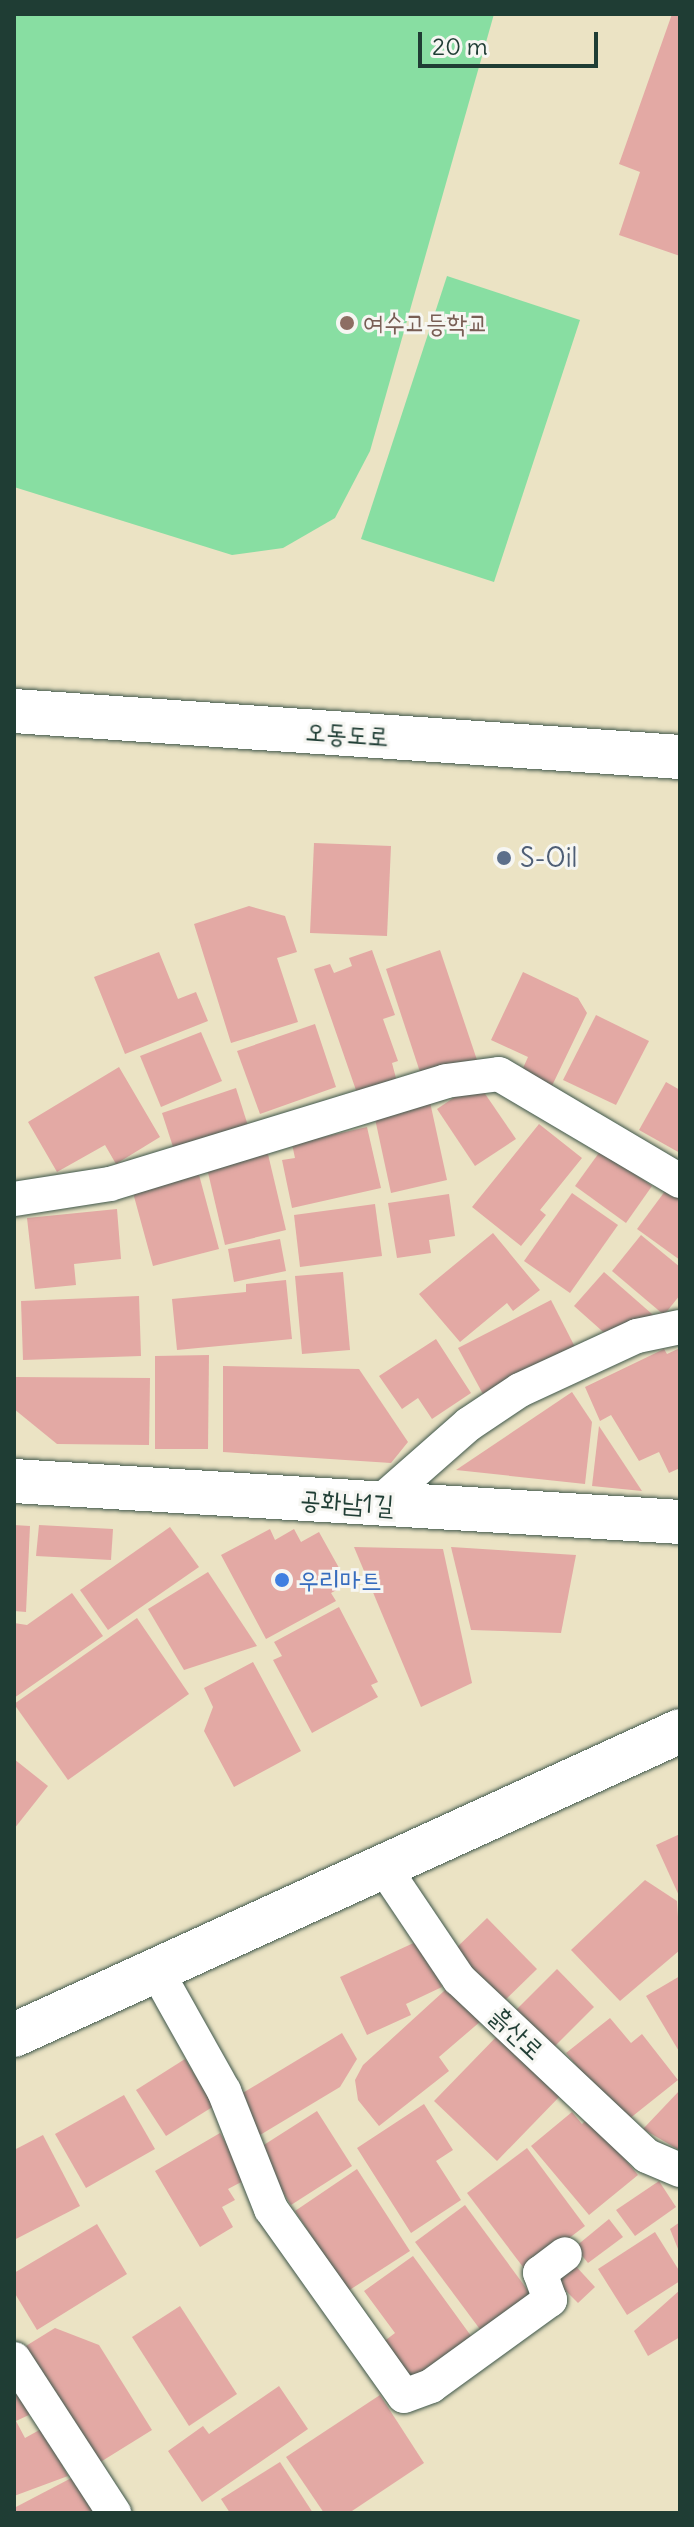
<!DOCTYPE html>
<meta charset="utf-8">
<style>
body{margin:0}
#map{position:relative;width:694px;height:2527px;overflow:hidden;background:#ebe3c4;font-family:Delius,"Poor Story",sans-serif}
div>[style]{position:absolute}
.green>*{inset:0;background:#88dea2}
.building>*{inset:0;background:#e3a9a4}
.roads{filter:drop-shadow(0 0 2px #3e564a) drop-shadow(0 0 2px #3e564a)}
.lane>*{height:34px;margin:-17px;padding:0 17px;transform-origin:17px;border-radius:17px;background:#fff}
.street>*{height:44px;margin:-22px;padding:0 22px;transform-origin:22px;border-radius:22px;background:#fff}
.secondary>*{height:44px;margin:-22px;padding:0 22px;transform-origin:22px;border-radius:22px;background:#fff}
.dots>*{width:22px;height:22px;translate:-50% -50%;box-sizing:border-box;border:4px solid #f6f6f2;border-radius:50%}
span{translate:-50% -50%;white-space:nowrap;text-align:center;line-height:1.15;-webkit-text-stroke:6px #f6f6f2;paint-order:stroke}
.education-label{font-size:26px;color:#785e54}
.left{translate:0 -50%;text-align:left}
.street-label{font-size:26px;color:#1f3d34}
.service-label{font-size:26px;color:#4e5e75}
.shop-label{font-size:26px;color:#366cbe}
.frame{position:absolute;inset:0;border:16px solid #1f3d34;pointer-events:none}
.scale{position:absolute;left:418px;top:32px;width:180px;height:36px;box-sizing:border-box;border:4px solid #1f3d34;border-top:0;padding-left:10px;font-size:24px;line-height:28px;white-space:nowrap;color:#1f3d34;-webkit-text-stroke:6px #f6f6f2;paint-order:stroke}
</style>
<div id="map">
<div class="green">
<i style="clip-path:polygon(14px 14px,494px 14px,370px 451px,335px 518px,283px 548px,232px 555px,14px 487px)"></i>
<i style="clip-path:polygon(447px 276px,580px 320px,494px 582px,361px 539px)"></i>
</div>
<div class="building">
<i style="clip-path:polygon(672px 14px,680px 14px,680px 256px,619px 235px,640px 172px,619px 164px)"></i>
<i style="clip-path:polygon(314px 843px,391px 846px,387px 936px,310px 933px)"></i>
<i style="clip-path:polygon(249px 906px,285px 916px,297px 952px,277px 958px,298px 1022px,231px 1043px,194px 924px)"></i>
<i style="clip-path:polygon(372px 950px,395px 1015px,383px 1019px,398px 1061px,392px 1063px,397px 1082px,358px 1096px,314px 969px,330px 964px,334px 973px,352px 966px,349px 958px)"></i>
<i style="clip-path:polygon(440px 950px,477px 1060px,422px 1078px,386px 969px)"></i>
<i style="clip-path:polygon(159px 952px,178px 999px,196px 992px,208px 1021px,125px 1054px,94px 977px)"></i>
<i style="clip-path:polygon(523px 972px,578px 998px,587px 1013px,549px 1092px,519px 1077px,528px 1057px,491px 1040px)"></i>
<i style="clip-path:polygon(596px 1015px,649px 1041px,616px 1105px,563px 1080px)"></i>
<i style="clip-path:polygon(315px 1024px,336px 1087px,260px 1114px,237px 1051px)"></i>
<i style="clip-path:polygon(201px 1032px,222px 1081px,161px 1107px,140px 1056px)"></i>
<i style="clip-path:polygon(119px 1067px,160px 1137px,116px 1164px,105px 1145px,57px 1172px,28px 1122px)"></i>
<i style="clip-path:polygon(477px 1082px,516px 1139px,475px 1166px,437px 1109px)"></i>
<i style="clip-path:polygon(666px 1082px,680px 1090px,680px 1153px,639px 1130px)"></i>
<i style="clip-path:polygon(236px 1088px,250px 1132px,176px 1156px,162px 1113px)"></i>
<i style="clip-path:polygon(430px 1102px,447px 1180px,391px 1193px,374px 1114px)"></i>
<i style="clip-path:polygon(539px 1124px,582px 1158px,540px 1210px,546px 1215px,521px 1246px,472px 1207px)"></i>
<i style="clip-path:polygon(367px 1127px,381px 1188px,292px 1208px,282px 1160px,295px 1158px,292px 1144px)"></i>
<i style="clip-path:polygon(267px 1150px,286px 1230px,225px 1245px,206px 1164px)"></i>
<i style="clip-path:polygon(601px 1150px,652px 1186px,626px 1223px,575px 1186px)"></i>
<i style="clip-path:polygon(198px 1171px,219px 1249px,153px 1266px,132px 1189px)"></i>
<i style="clip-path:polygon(671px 1183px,680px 1190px,680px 1260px,637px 1229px)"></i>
<i style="clip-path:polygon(572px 1193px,618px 1225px,570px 1293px,524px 1261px)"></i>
<i style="clip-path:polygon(449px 1194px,455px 1236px,429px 1240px,431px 1253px,397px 1258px,388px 1203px)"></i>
<i style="clip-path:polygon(375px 1204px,382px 1256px,300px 1267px,294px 1215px)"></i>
<i style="clip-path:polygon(117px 1209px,121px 1259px,74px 1264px,76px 1285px,35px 1289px,27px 1218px)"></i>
<i style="clip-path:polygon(493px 1233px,540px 1290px,513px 1311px,507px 1303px,460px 1342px,419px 1294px)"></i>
<i style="clip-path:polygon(641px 1235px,680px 1267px,680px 1295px,664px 1315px,612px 1271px)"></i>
<i style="clip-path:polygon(280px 1239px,286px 1271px,234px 1282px,228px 1249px)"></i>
<i style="clip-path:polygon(343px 1272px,350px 1350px,302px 1354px,295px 1276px)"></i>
<i style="clip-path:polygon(604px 1272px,660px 1321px,610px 1338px,574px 1306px)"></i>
<i style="clip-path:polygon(286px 1280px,292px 1339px,177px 1350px,172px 1299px,246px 1292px,246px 1284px)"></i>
<i style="clip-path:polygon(139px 1296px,141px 1356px,23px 1360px,21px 1301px)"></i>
<i style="clip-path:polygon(551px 1300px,576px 1349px,484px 1396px,458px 1348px)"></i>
<i style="clip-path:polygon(436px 1339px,471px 1393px,432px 1419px,418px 1398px,402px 1409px,379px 1376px)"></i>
<i style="clip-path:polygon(680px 1348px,680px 1468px,669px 1473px,659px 1452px,639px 1461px,611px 1415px,600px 1421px,585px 1387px,664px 1349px,667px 1354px)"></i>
<i style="clip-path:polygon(209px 1355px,208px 1449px,155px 1449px,155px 1356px)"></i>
<i style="clip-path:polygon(223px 1366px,359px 1369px,408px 1442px,391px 1463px,223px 1452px)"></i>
<i style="clip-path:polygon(14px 1377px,150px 1378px,149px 1445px,57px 1444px,14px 1409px)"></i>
<i style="clip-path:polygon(572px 1392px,592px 1422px,585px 1484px,456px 1470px)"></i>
<i style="clip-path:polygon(599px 1426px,642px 1491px,592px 1486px)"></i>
<i style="clip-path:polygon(14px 1525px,30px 1526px,26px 1612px,14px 1611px)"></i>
<i style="clip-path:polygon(39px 1525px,113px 1529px,111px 1560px,36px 1556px)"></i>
<i style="clip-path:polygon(170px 1527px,199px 1567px,108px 1630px,80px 1590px)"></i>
<i style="clip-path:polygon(270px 1529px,275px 1540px,294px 1529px,301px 1542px,319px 1532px,348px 1584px,331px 1593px,336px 1601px,266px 1639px,221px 1555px)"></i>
<i style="clip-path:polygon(354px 1547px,443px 1549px,472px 1683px,421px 1707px)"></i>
<i style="clip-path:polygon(451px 1547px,576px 1555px,561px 1633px,471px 1630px)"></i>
<i style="clip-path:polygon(208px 1572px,257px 1646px,184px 1670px,148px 1609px)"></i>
<i style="clip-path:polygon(72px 1593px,103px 1636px,14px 1698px,14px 1623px,27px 1625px)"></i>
<i style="clip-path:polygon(339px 1607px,378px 1682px,371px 1685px,378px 1697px,312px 1733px,273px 1660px,282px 1656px,274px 1642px)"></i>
<i style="clip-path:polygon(137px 1618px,189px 1694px,68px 1780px,14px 1704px)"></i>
<i style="clip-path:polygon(253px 1662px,301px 1751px,234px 1787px,204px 1731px,213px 1707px,204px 1688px)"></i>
<i style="clip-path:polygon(14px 1759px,48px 1786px,14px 1829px)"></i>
<i style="clip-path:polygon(680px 1834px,680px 1898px,656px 1845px)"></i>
<i style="clip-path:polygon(645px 1880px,677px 1901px,680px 1950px,620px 2001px,571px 1950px)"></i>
<i style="clip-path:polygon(487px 1918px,537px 1969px,500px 2005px,450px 1954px)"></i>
<i style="clip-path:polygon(420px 1940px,442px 1987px,406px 2004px,411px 2015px,367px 2035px,340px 1977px)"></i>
<i style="clip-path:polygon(557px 1969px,594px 2007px,551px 2050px,514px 2012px)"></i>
<i style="clip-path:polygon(680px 1976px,680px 2053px,646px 1996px)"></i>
<i style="clip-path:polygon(455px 1981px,488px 2015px,439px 2057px,449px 2071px,379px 2126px,358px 2100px,355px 2080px,363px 2065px)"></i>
<i style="clip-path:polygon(610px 2018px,631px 2043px,642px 2034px,678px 2080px,624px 2123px,566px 2053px)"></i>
<i style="clip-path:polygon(342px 2033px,357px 2059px,340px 2087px,260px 2135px,236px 2097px)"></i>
<i style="clip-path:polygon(500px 2033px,563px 2093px,497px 2161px,434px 2101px)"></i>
<i style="clip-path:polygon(185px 2059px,214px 2106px,166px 2136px,136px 2090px)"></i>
<i style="clip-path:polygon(680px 2090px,680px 2149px,679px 2150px,643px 2129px)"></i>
<i style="clip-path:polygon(124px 2095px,155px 2149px,86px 2188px,55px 2134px)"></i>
<i style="clip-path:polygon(424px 2104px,453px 2150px,436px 2161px,461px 2200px,411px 2233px,357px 2148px)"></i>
<i style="clip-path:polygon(317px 2111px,352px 2166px,291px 2205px,256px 2150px)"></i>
<i style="clip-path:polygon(572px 2112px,582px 2124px,590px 2117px,638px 2175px,589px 2215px,531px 2146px)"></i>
<i style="clip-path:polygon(220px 2133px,247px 2179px,228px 2189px,235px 2200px,222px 2207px,233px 2227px,200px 2247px,155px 2171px)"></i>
<i style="clip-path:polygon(43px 2135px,80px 2206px,14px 2240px,14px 2150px)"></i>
<i style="clip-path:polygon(527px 2148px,585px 2226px,526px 2271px,467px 2193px)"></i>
<i style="clip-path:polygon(357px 2169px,410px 2251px,348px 2291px,295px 2211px)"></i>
<i style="clip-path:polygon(659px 2181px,676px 2207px,635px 2236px,616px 2210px)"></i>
<i style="clip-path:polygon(465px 2205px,532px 2296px,482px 2332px,415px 2242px)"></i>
<i style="clip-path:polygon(609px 2219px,623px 2237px,588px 2263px,575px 2247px)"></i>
<i style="clip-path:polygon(680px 2222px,680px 2254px,670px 2229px)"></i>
<i style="clip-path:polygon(97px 2224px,127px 2274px,37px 2330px,14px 2292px,14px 2273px)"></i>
<i style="clip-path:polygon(655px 2232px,680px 2272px,680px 2281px,627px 2315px,598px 2269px)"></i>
<i style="clip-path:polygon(413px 2256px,474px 2340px,413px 2384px,382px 2343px,395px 2333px,364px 2291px)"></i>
<i style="clip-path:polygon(572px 2262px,595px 2287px,578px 2303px,554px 2279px)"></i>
<i style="clip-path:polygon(680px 2290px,680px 2337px,648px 2356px,634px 2331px)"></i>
<i style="clip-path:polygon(180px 2306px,237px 2394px,189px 2426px,132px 2337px)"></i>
<i style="clip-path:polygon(55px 2328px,99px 2345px,152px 2430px,94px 2466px,21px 2349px)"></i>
<i style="clip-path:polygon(14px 2382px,31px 2414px,16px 2421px,25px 2438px,43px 2428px,68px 2476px,14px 2496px)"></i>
<i style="clip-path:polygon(279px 2386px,308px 2429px,202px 2502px,168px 2451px,203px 2426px,209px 2434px)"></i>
<i style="clip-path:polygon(380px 2395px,424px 2463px,349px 2513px,324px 2513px,286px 2457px)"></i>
<i style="clip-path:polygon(280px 2462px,313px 2513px,230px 2513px,221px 2499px)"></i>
<i style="clip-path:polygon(81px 2473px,102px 2513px,14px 2513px,14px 2508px)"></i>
</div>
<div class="roads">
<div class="lane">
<i style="left:14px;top:1199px;width:97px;rotate:-8.9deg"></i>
<i style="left:110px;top:1184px;width:351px;rotate:-17deg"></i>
<i style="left:446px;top:1081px;width:53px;rotate:-7.5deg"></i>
<i style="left:499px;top:1074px;width:210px;rotate:30.6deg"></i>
<i style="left:379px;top:1503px;width:120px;rotate:-41.3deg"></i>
<i style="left:469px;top:1424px;width:61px;rotate:-33.7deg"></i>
<i style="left:520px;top:1390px;width:129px;rotate:-24.8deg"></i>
<i style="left:637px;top:1336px;width:44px;rotate:-11.8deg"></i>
<i style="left:383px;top:1866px;width:136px;rotate:56.1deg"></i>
<i style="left:459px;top:1979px;width:258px;rotate:43.3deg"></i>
<i style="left:647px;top:2156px;width:36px;rotate:23deg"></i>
<i style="left:156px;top:1970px;width:139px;rotate:60.7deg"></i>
<i style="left:224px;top:2091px;width:127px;rotate:68.3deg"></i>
<i style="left:271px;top:2209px;width:229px;rotate:54.6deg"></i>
<i style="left:404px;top:2396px;width:29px;rotate:-20deg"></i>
<i style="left:431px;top:2386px;width:147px;rotate:-35.9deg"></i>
<i style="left:550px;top:2300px;width:29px;rotate:-110deg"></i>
<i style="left:540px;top:2273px;width:31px;rotate:-37deg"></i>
<i style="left:14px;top:2359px;width:184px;rotate:57deg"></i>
</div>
<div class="street">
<i style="left:14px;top:711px;width:668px;rotate:3.95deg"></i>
<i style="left:14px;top:1481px;width:667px;rotate:3.52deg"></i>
</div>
<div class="secondary">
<i style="left:14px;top:2035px;width:732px;rotate:-24.53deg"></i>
</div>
</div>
<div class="dots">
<i style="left:347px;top:323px;background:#8d6e63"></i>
<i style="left:504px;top:858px;background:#5c6f8a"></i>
<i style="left:282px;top:1580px;background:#3f7fe0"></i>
</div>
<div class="education-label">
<span class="left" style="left:363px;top:323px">여수고등학교</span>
</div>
<div class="street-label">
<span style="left:347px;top:734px;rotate:4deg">오동도로</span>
<span style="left:347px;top:1502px;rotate:4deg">공화남1길</span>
<span style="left:517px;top:2033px;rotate:43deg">흙산로</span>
</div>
<div class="service-label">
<span class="left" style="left:520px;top:858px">S-Oil</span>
</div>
<div class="shop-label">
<span class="left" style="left:298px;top:1580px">우리마트</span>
</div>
<div class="frame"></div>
<div class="scale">20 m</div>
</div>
